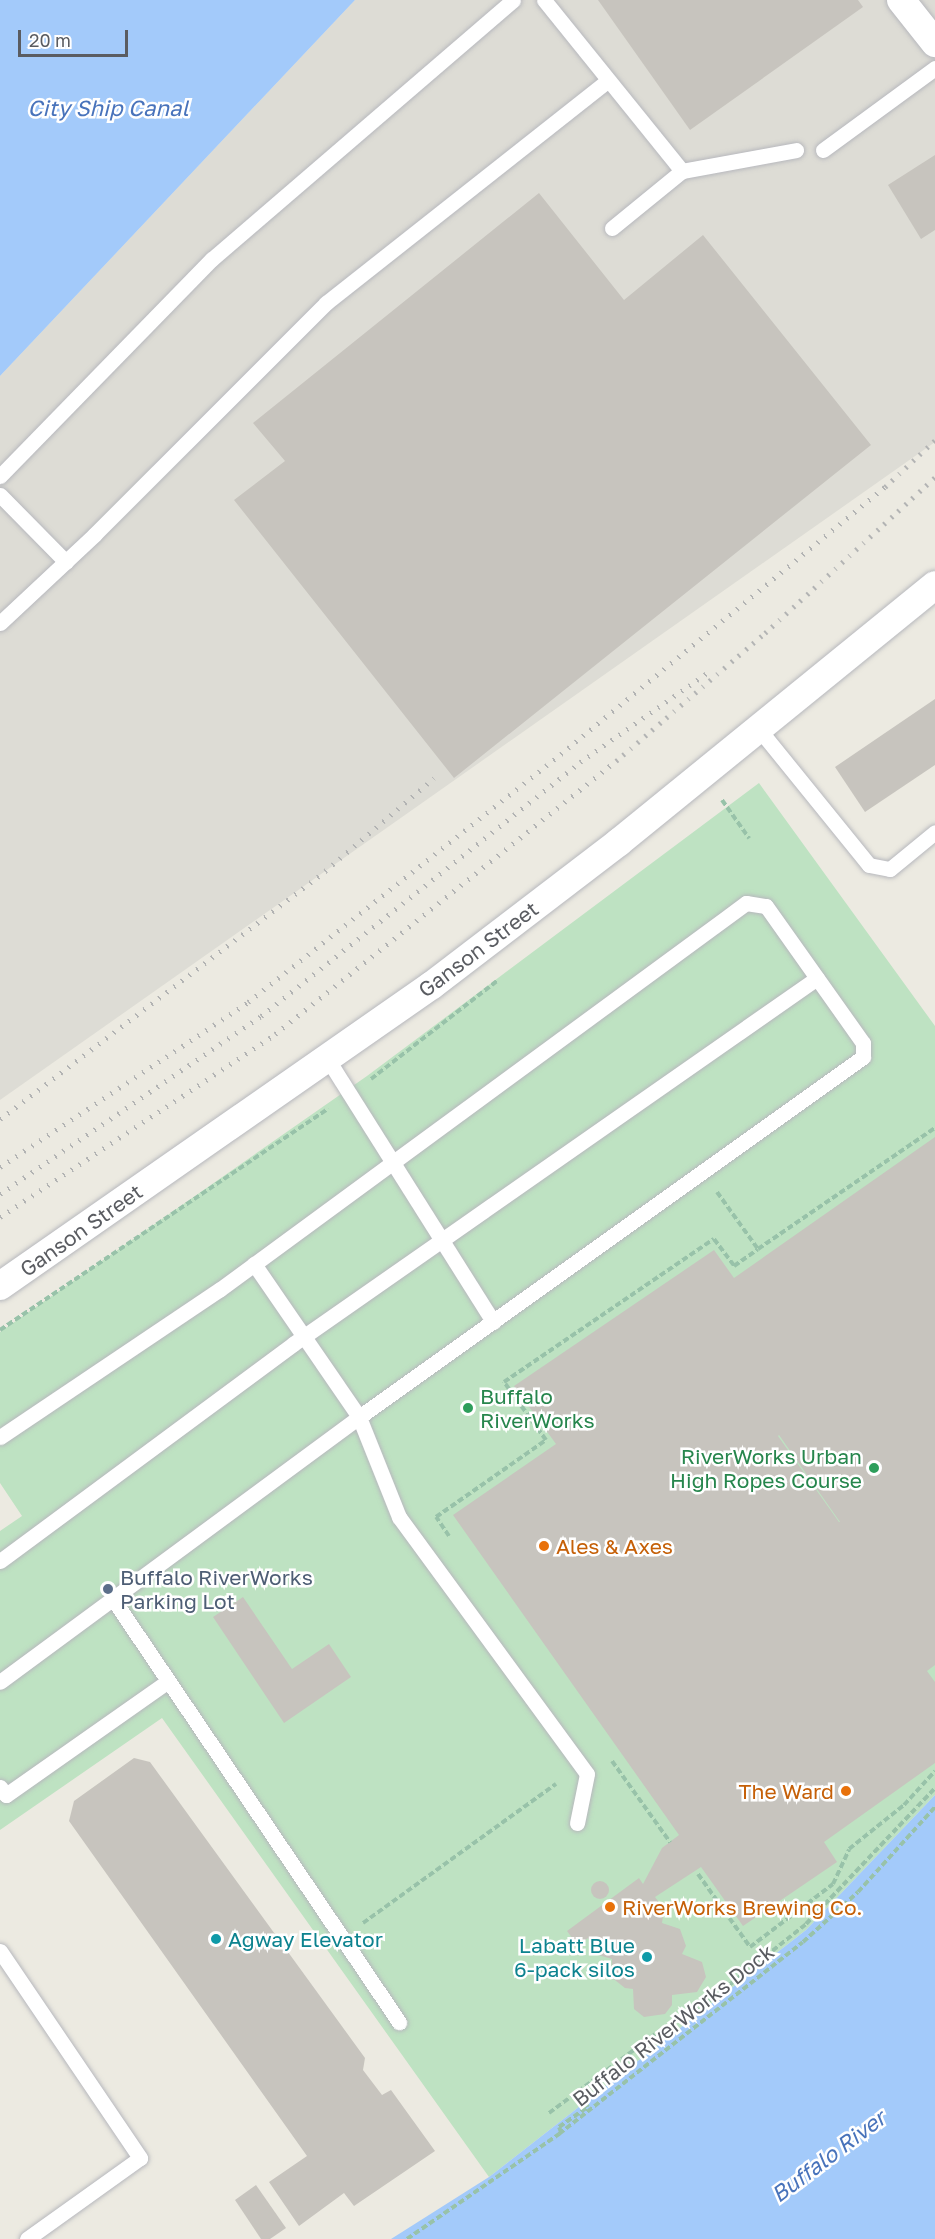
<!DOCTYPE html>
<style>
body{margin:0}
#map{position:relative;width:935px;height:2239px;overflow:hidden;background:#eceae1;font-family:"Golos Text",sans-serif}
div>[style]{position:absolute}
.industrial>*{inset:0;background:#dddcd5}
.green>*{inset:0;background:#bee2c2}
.water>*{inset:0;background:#a3cafa}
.building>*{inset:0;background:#c7c4be}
.round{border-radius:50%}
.path>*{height:4px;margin-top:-2px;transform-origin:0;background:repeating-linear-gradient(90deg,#98c2a9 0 6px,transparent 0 9px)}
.roads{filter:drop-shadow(0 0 2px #b7b8bd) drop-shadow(0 0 2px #b7b8bd)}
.lane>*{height:15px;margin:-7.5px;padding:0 7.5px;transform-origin:7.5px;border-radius:7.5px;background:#fff}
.street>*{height:28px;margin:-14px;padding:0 14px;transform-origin:14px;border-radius:14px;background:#fff}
.rail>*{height:4.5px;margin-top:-2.25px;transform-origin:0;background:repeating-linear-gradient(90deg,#b2b3b3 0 1.5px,transparent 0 9.5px)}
.dots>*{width:16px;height:16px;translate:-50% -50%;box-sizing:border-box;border:3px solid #fff;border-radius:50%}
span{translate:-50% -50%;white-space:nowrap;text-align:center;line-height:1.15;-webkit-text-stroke:5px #fff;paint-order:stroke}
.street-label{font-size:21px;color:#5a5c61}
.leisure-label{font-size:21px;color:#27864d}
.left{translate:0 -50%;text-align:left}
.right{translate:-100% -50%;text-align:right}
.food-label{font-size:21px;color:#c56008}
.service-label{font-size:21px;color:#4e5e75}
.culture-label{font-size:21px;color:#0d838f}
.water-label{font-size:22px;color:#4873bb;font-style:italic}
.scale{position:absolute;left:18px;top:30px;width:110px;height:27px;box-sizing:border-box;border:3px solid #5a5c61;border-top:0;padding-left:8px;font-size:18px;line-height:21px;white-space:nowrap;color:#5a5c61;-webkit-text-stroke:4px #fff;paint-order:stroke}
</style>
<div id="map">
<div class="industrial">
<i style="clip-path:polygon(355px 0,935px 0,935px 442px,0 1100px,0 376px)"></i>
</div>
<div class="green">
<i style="clip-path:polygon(759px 783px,935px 1026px,935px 1795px,806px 1930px,489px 2177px,162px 1718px,0 1830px,0 1531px,22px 1516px,0 1483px,0 1332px,367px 1076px)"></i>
</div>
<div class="water">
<i style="clip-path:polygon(0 0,355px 0,0 376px)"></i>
<i style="clip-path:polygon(935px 1795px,935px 2239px,391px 2239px,489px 2177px,806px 1930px)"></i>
</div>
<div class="building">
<i style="clip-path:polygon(598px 0,858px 0,863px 7px,690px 130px)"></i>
<i style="clip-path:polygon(935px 155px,935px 230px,921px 239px,888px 185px)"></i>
<i style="clip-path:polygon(539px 193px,624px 300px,703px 235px,871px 445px,454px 778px,234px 500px,285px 461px,253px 423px)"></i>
<i style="clip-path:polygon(935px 699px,935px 765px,865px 812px,835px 767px)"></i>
<i style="clip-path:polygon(evenodd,935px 1137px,935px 1665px,927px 1671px,935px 1682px,935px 1763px,824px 1842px,837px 1862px,743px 1926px,701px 1867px,655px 1897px,664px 1909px,662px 1923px,680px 1929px,686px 1946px,682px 1954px,702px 1962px,706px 1977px,697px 1992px,672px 1995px,672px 2005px,665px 2014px,644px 2017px,634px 2009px,633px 1989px,625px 1988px,611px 1977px,612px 1959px,595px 1954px,588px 1938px,578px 1946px,567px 1931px,639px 1878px,643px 1884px,662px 1848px,679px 1835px,453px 1515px,556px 1444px,514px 1386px,714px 1250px,734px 1278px,935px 1137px,779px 1435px,840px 1522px,839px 1522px,778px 1436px,779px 1435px)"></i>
<i style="clip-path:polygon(243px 1597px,292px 1669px,329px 1644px,351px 1677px,284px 1723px,213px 1617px)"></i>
<i style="clip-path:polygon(134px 1758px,150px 1762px,365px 2058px,363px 2070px,382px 2095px,391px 2090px,435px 2151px,354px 2206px,344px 2193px,299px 2226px,269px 2182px,307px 2156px,69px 1821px,74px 1801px)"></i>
<i class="round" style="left:591px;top:1881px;width:18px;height:18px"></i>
<i style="clip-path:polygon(256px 2185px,286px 2228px,270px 2239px,261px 2239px,235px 2200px)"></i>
</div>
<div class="path">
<i style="left:722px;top:800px;width:47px;rotate:54.6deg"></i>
<i style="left:371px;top:1079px;width:161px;rotate:-37.9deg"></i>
<i style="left:717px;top:1192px;width:70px;rotate:54.3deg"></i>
<i style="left:758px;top:1249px;width:214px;rotate:-34.4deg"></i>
<i style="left:0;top:1330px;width:396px;rotate:-34deg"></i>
<i style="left:449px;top:1536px;width:23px;rotate:-124deg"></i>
<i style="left:436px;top:1517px;width:134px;rotate:-35deg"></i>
<i style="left:546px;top:1440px;width:72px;rotate:-125.9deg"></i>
<i style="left:504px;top:1382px;width:254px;rotate:-34.3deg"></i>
<i style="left:714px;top:1239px;width:34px;rotate:53deg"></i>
<i style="left:734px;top:1266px;width:29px;rotate:-35deg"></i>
<i style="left:612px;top:1761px;width:100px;rotate:54.4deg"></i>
<i style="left:698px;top:1874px;width:90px;rotate:54.5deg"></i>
<i style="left:750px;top:1947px;width:104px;rotate:-37.2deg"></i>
<i style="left:833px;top:1884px;width:38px;rotate:-65deg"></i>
<i style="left:849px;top:1849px;width:70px;rotate:-38.7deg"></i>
<i style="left:904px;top:1805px;width:46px;rotate:-47.6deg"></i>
<i style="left:363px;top:1923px;width:238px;rotate:-35.8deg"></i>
<i style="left:549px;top:2113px;width:141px;rotate:-36.6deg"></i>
<i style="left:662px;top:2029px;width:55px;rotate:-30.8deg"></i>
<i style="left:709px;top:2001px;width:124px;rotate:-38.4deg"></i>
<i style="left:806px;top:1924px;width:187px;rotate:-46.5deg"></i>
<i style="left:561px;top:2132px;width:5px;rotate:-112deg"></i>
<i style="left:559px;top:2127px;width:35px;rotate:-35deg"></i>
<i style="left:588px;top:2107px;width:18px;rotate:-124deg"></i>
<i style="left:407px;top:2239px;width:185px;rotate:-34.6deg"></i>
<i style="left:559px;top:2134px;width:310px;rotate:-38.2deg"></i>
<i style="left:803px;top:1942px;width:74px;rotate:-42.3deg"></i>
<i style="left:858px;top:1892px;width:115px;rotate:-47.8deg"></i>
</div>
<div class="roads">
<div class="lane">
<i style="left:544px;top:0;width:220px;rotate:51.1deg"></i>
<i style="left:682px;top:171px;width:116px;rotate:-10.4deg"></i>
<i style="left:823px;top:150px;width:139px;rotate:-36.2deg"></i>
<i style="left:612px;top:228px;width:90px;rotate:-39.2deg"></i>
<i style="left:0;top:476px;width:303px;rotate:-45.7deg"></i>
<i style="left:212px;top:259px;width:397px;rotate:-40.7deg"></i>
<i style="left:0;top:495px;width:94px;rotate:45.4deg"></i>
<i style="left:0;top:623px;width:130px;rotate:-43.1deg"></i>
<i style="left:95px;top:534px;width:327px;rotate:-45deg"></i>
<i style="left:326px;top:303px;width:357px;rotate:-38.3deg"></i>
<i style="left:758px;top:728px;width:176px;rotate:51deg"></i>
<i style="left:869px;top:865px;width:21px;rotate:11deg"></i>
<i style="left:890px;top:869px;width:58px;rotate:-39.4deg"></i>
<i style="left:327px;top:1058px;width:312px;rotate:57.8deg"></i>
<i style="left:254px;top:1264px;width:186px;rotate:55.5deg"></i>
<i style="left:359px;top:1417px;width:108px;rotate:68.2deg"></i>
<i style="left:399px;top:1517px;width:318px;rotate:53.8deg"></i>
<i style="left:587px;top:1774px;width:50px;rotate:101.5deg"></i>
<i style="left:0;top:1437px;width:264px;rotate:-33.9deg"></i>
<i style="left:219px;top:1290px;width:654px;rotate:-36.29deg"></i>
<i style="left:746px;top:903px;width:20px;rotate:9deg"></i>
<i style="left:766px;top:906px;width:168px;rotate:54.7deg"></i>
<i style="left:863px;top:1043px;width:14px;rotate:90deg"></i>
<i style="left:863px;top:1057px;width:619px;rotate:144.46deg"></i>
<i style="left:359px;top:1417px;width:446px;rotate:143.6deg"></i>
<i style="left:0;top:1561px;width:365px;rotate:-36.5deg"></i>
<i style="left:293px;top:1344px;width:639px;rotate:-34.93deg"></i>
<i style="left:113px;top:1599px;width:511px;rotate:55.94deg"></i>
<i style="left:0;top:1787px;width:10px;rotate:53deg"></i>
<i style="left:6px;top:1795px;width:198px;rotate:-35.1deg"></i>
<i style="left:0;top:1951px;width:250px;rotate:55.9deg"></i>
<i style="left:140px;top:2158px;width:139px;rotate:144.4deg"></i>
</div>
<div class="street">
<i style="left:901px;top:0;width:55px;rotate:51.7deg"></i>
<i style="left:0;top:1286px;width:527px;rotate:-34.87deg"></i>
<i style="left:432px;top:985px;width:235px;rotate:-37.4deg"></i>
<i style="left:619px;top:842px;width:407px;rotate:-39.1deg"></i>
</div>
</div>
<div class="rail">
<i style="left:0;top:1119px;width:409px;rotate:-37.3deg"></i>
<i style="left:325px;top:871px;width:143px;rotate:-40.5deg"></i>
<i style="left:0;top:1167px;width:298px;rotate:-33.6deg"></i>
<i style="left:248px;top:1002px;width:409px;rotate:-38.4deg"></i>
<i style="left:568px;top:748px;width:411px;rotate:-39.5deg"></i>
<i style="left:885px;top:487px;width:69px;rotate:-43.2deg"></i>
<i style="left:0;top:1194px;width:316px;rotate:-34.3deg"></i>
<i style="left:261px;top:1016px;width:408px;rotate:-38.5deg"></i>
<i style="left:580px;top:762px;width:155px;rotate:-35deg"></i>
<i style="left:0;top:1217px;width:330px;rotate:-33.6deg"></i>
<i style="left:275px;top:1034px;width:437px;rotate:-38.7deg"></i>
<i style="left:616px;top:761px;width:196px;rotate:-40.7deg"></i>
<i style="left:765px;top:633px;width:231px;rotate:-42.5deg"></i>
</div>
<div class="dots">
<i style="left:468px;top:1408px;background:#2e9e5b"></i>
<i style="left:874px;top:1468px;background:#2e9e5b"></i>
<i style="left:544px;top:1546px;background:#e8710a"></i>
<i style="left:108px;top:1589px;background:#5c6f8a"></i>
<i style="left:846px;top:1791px;background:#e8710a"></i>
<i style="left:610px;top:1907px;background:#e8710a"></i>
<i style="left:216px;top:1939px;background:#0f9aa8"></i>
<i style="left:647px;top:1957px;background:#0f9aa8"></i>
</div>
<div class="street-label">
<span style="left:478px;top:949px;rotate:-37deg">Ganson Street</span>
<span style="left:81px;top:1230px;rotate:-35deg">Ganson Street</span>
<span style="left:673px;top:2025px;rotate:-38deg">Buffalo RiverWorks Dock</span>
</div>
<div class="leisure-label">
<span class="left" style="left:480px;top:1408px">Buffalo<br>RiverWorks</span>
<span class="right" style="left:862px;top:1468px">RiverWorks Urban<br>High Ropes Course</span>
</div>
<div class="food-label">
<span class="left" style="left:556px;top:1546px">Ales &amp; Axes</span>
<span class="right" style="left:834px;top:1791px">The Ward</span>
<span class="left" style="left:622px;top:1907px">RiverWorks Brewing Co.</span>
</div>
<div class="service-label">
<span class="left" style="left:120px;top:1589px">Buffalo RiverWorks<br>Parking Lot</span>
</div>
<div class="culture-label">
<span class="left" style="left:228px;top:1939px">Agway Elevator</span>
<span class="right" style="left:635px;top:1957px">Labatt Blue<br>6-pack silos</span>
</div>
<div class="water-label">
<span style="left:108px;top:108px">City Ship Canal</span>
<span style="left:828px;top:2156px;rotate:-37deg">Buffalo River</span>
</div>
<div class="scale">20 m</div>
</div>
